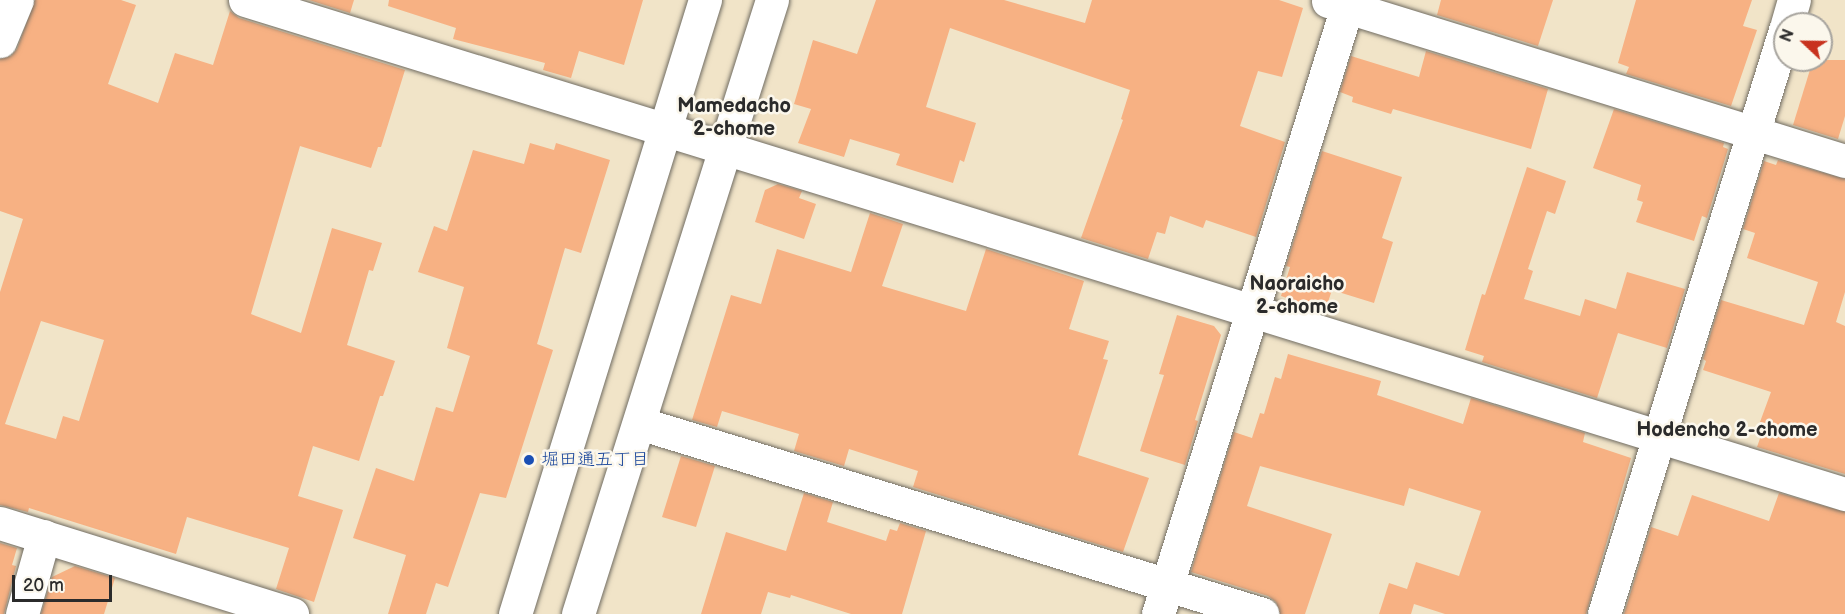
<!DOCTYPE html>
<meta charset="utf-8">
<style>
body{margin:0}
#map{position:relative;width:1845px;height:614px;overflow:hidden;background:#f1e4c8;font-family:"Balsamiq Sans","Klee One",sans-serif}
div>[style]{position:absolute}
.building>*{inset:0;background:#f7b183}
.roads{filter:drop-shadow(0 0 2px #706c62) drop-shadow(0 0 2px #706c62)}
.street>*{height:33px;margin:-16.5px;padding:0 16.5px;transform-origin:16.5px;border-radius:16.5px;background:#fff}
.secondary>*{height:33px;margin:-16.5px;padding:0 16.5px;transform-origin:16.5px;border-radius:16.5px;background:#fff}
.dots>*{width:16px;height:16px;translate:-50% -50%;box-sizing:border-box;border:3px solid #fbf7ec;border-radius:50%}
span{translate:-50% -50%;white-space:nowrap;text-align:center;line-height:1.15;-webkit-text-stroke:5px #fbf7ec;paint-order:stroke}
.transit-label{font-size:18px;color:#164399}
.left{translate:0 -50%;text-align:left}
.neighbourhood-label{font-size:20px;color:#2b2b2b;font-weight:700}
.north{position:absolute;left:1773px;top:12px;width:60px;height:60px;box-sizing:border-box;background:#fbf7ec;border:2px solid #a8a59f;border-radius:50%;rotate:292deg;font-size:16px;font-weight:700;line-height:24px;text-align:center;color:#2b2b2b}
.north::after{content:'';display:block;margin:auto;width:21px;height:27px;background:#c8321e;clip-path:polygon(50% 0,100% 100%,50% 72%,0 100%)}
.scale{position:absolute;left:12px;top:575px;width:100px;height:27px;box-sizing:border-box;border:3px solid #2b2b2b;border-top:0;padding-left:8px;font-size:18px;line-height:21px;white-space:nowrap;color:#2b2b2b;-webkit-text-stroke:4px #fbf7ec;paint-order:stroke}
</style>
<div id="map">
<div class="building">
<i style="clip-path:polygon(evenodd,35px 0,121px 0,136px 5px,108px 84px,158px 103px,175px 53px,213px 65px,230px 11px,239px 18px,405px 70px,381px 147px,378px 147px,371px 168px,300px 146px,251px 314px,301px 333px,332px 228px,382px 243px,373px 271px,369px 270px,347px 345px,395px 361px,383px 396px,380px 396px,359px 461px,313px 446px,298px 496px,343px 510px,314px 602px,276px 589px,289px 548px,187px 517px,176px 554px,29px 508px,28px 512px,0 505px,0 292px,23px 219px,0 211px,0 59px,11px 56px,17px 49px,35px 0,41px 321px,104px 340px,79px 421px,63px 416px,56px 439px,5px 424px,41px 321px)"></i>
<i style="clip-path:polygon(309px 0,354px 0,350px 13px)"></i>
<i style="clip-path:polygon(389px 0,643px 0,624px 65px,579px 51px,571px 78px,543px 70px,545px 63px,453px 39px,456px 28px,388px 6px)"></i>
<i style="clip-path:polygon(876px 0,1004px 0,1085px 23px,1092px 0,1279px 0,1303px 8px,1282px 77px,1258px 71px,1240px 126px,1285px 142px,1256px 237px,1206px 220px,1203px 228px,1170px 216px,1165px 234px,1157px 232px,1148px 259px,1081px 238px,1123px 120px,1121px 119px,1130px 90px,950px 28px,926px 107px,976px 123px,964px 162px,960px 160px,953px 183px,896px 165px,900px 154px,850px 139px,844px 157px,798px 143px,811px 109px,794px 104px,813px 40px,857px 54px)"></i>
<i style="clip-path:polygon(1441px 0,1553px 0,1538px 46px,1437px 15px)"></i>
<i style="clip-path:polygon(1636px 0,1752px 0,1743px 26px,1757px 30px,1731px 106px,1626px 74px,1629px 67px,1618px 63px)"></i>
<i style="clip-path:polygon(1426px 51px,1548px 89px,1531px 149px,1393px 109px,1391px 114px,1352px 102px,1353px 97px,1340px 92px,1351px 56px,1419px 77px)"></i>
<i style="clip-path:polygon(1813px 60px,1845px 60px,1845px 116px,1838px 139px,1793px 125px)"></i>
<i style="clip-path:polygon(1614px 109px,1724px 143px,1723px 147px,1728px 149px,1707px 218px,1702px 216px,1694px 241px,1636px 222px,1643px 202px,1637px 200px,1641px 185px,1593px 168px)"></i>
<i style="clip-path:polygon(530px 143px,554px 150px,556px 143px,610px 160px,581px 253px,565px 248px,537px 344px,553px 350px,506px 498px,480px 493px,448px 587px,436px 583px,426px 614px,388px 614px,406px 555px,353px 538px,376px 468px,414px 481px,436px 407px,453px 412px,470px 356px,447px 348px,464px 287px,418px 272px,434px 226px,447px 231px,473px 150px,524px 164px)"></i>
<i style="clip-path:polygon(1322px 151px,1402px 177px,1382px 238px,1393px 242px,1374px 303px,1332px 290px,1325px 311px,1281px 296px,1290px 267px,1286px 266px)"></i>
<i style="clip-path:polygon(1778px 160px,1845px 179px,1845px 292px,1836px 322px,1845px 326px,1845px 474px,1757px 447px,1765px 424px,1760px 422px,1771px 392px,1703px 370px,1706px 361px,1703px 359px,1721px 300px,1804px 325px,1818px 282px,1747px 258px,1755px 233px,1743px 229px,1764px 161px,1776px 165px)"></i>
<i style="clip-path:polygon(1527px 167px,1566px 181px,1555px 214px,1547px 211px,1528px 269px,1533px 271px,1524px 299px,1580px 316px,1585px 299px,1616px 309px,1627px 272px,1685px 289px,1667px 348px,1618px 333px,1597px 398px,1482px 362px,1484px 356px,1465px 350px,1482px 294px,1485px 295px)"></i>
<i style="clip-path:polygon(778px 184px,802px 191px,799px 198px,816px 204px,804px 239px,755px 222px,765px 190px)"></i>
<i style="clip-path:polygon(870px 213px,903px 224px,882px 286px,966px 311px,986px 249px,1084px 281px,1069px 329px,1109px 341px,1103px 359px,1108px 360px,1078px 455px,1149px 478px,1123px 552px,913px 487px,918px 471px,849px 449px,844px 466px,794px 451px,799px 434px,722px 411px,717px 427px,692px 420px,731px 295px,761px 304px,777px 249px,851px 272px)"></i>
<i style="clip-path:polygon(1177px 315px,1214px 326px,1221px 335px,1195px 420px,1198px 421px,1185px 465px,1140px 451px,1164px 375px,1159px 374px)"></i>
<i style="clip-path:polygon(1288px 354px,1381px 381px,1377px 395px,1463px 424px,1471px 398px,1585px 433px,1583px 442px,1631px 458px,1586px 614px,1445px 614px,1414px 604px,1411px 614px,1379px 614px,1389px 583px,1407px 589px,1416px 562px,1459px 576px,1481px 511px,1409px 488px,1404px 506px,1260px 466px,1247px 506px,1332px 534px,1305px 614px,1280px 614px,1276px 602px,1268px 596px,1191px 572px,1234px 432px,1252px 438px,1260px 413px,1264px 414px,1275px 377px,1281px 379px)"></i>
<i style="clip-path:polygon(681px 456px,715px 466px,696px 527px,662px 517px)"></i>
<i style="clip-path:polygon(804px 493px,833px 502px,827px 522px,886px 541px,890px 529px,897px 531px,900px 523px,926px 531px,902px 614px,851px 614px,791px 595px,790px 598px,768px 592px,761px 614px,701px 614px,726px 532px,786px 551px)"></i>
<i style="clip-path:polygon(1779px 493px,1845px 512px,1845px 614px,1624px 614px,1651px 527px,1678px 536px,1692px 495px,1769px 521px)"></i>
<i style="clip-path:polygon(0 543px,17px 548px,12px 565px,16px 566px,4px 614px,0 614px)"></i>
<i style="clip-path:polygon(75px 566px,115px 578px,104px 614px,41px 614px,52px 577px)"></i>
</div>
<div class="roads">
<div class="street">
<i style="left:245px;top:0;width:1675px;rotate:17.16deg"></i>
<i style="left:1328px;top:1px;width:541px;rotate:17.2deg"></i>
<i style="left:1787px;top:24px;width:25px;rotate:-74deg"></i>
<i style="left:0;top:41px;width:44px;rotate:-67.5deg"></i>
<i style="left:639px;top:423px;width:652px;rotate:17.04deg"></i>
<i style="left:0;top:523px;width:306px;rotate:17.3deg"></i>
<i style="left:22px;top:614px;width:81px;rotate:-74.2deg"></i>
<i style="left:1158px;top:614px;width:643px;rotate:-72.72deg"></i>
<i style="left:1604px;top:614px;width:611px;rotate:-72.78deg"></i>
</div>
<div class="secondary">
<i style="left:515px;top:614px;width:643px;rotate:-72.81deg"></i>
<i style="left:578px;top:614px;width:644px;rotate:-72.47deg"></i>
</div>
</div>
<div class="dots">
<i style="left:529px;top:460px;background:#1a4fb4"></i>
</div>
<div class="transit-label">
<span class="left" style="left:541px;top:460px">堀田通五丁目</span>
</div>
<div class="neighbourhood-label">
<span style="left:734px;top:118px">Mamedacho<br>2-chome</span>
<span style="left:1297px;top:296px">Naoraicho<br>2-chome</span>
<span style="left:1727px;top:430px">Hodencho 2-chome</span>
</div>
<div class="north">N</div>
<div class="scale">20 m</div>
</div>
